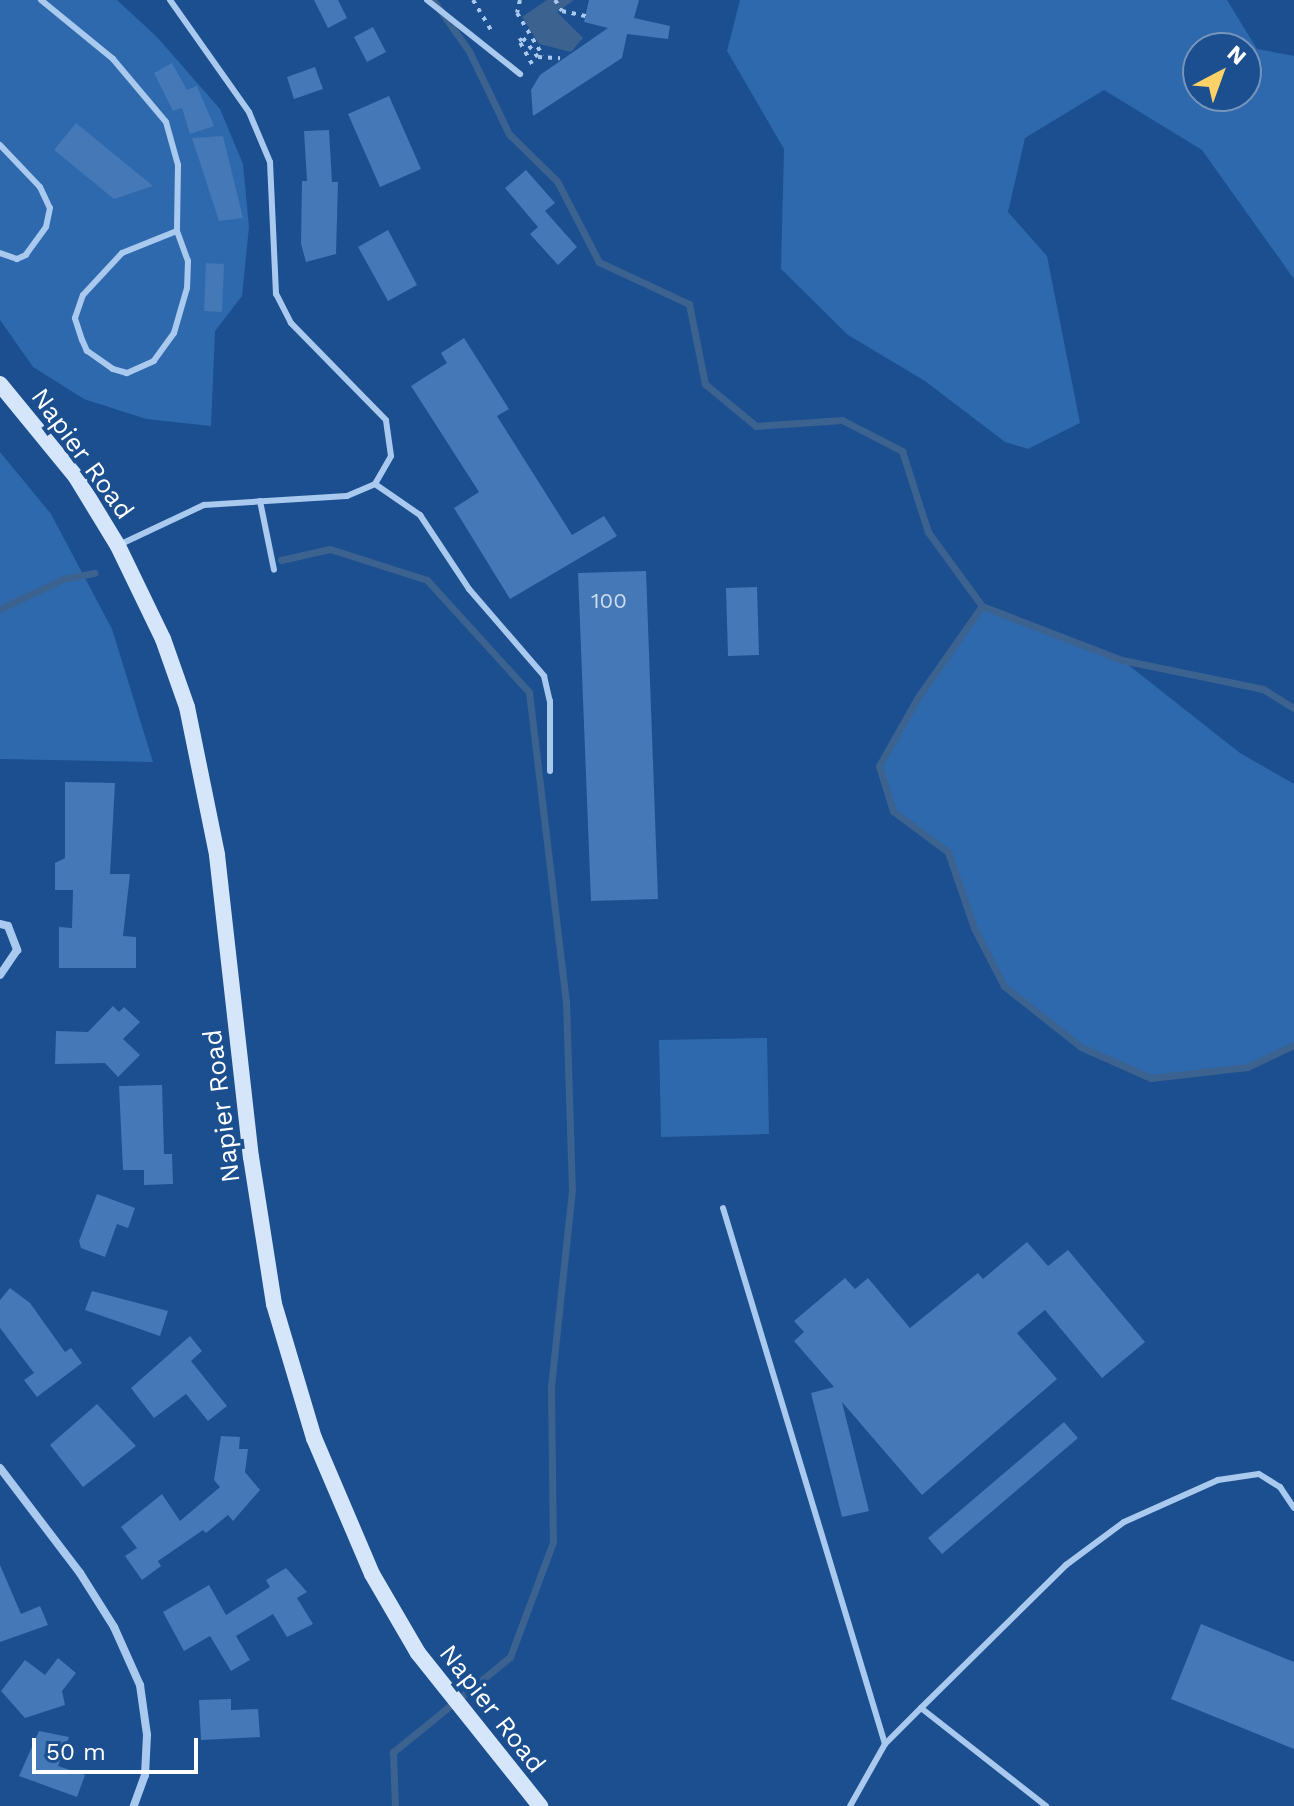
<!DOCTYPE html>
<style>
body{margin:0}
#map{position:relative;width:1294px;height:1806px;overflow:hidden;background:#1b4f8f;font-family:"Work Sans",sans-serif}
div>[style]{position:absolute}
.green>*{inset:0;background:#2e69ad}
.water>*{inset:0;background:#3c6290}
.stream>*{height:7px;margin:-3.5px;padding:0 3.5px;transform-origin:3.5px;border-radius:3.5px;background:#3c6290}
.building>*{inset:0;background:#4478b7}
.path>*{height:4px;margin-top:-2px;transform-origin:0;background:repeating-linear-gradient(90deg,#a9c9ee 0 4px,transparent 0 10px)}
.lane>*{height:6px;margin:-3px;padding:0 3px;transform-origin:3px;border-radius:3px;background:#a9c9ee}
.street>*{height:8px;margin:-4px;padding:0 4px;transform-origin:4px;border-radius:4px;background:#a9c9ee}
.secondary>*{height:16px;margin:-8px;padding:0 8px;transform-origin:8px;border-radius:8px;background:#d6e6fa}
span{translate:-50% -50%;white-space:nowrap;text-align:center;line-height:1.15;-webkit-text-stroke:8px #1b4f8f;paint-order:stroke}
.number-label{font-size:22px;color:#d0dded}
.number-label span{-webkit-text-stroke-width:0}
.street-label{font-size:26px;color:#fff}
.north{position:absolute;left:1182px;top:32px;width:80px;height:80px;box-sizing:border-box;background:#1b4f8f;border:2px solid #7695bc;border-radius:50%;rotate:41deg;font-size:22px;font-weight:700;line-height:32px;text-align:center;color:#fff}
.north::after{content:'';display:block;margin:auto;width:28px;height:36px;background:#ffd166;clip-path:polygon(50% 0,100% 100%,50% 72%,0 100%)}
.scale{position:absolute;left:32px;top:1738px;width:166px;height:36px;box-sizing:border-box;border:4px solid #fff;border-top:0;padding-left:10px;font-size:24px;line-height:28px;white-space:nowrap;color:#fff;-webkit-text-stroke:6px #1b4f8f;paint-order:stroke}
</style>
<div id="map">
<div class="green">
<i style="clip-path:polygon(0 0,117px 0,157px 37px,220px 109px,243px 164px,249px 227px,242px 296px,215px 331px,211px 426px,146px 419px,84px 399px,33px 367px,0 320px)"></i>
<i style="clip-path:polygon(evenodd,740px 0,1227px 0,1257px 49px,1294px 56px,1294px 279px,1202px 150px,1104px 90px,1025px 138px,1008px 212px,1047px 256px,1080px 423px,1028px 449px,1005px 442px,925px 381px,848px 335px,781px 269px,784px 149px,727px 51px,740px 0,1198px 48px,1246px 48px,1246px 96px,1198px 96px,1198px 48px)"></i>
<i style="clip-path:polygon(0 452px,51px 514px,112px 629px,153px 762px,0 759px)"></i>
<i style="clip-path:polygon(982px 606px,1122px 660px,1240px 753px,1294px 784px,1294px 1045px,1247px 1067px,1151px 1078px,1081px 1047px,1004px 986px,974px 928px,948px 852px,893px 811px,879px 766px,918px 697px)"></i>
<i style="clip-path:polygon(767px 1038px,769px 1134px,661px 1137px,659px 1040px)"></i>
</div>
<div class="water">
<i style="clip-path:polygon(547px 0,574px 0,557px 12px,583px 38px,571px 52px,539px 44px,522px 17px)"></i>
</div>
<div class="stream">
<i style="left:433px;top:0;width:62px;rotate:54.8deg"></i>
<i style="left:469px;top:51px;width:92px;rotate:64.3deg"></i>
<i style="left:509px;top:134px;width:67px;rotate:44.4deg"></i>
<i style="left:557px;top:181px;width:91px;rotate:62.6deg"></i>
<i style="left:599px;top:262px;width:99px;rotate:25deg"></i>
<i style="left:689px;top:304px;width:82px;rotate:78.7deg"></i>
<i style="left:705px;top:384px;width:66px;rotate:39.5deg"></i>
<i style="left:756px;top:426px;width:86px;rotate:-4deg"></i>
<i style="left:842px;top:420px;width:68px;rotate:27.3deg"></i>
<i style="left:902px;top:451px;width:85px;rotate:72.2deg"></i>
<i style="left:928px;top:532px;width:92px;rotate:53.9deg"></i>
<i style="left:982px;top:606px;width:150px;rotate:21.1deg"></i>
<i style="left:1122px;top:660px;width:144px;rotate:11.6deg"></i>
<i style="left:1263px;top:689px;width:36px;rotate:32deg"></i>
<i style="left:281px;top:560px;width:50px;rotate:-12.7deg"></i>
<i style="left:330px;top:549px;width:102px;rotate:17.7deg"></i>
<i style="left:427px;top:580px;width:151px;rotate:47.7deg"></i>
<i style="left:529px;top:692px;width:311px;rotate:83.2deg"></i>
<i style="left:566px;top:1001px;width:189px;rotate:88.2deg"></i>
<i style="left:572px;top:1190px;width:199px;rotate:96.1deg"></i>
<i style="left:551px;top:1388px;width:154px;rotate:89.3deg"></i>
<i style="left:553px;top:1542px;width:123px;rotate:110.5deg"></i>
<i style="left:510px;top:1657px;width:151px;rotate:140.9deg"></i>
<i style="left:393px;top:1752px;width:54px;rotate:87.9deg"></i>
<i style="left:982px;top:606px;width:111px;rotate:125.1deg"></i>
<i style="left:918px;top:697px;width:79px;rotate:119.5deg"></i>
<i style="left:879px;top:766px;width:47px;rotate:72.7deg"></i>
<i style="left:893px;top:811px;width:69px;rotate:36.7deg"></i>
<i style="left:948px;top:852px;width:80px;rotate:71.1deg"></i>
<i style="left:974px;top:928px;width:65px;rotate:62.7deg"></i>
<i style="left:1004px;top:986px;width:98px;rotate:38.4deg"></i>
<i style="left:1081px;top:1047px;width:77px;rotate:23.9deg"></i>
<i style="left:1151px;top:1078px;width:97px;rotate:-6.5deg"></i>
<i style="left:1247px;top:1067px;width:52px;rotate:-25.1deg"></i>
<i style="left:0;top:609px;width:70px;rotate:-25.5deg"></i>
<i style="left:63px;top:579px;width:32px;rotate:-11deg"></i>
</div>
<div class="building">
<i style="clip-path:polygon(314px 0,338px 0,347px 18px,328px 28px)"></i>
<i style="clip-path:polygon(589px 0,639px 0,634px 18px,670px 26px,668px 39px,627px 34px,622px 58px,533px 116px,531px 90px,540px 75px,608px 28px,584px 22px)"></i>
<i style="clip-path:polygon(373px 27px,386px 52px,367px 62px,354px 37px)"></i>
<i style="clip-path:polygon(172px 63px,187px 90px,197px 86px,214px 126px,190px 134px,182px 108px,173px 111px,154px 73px)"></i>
<i style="clip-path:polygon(315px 67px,323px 89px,294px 99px,287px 77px)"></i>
<i style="clip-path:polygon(389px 96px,421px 169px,380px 187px,348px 114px)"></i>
<i style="clip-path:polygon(76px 123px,153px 186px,114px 199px,54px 150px)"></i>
<i style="clip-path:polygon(329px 130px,332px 182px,338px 182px,336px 254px,306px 262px,301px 244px,302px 181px,307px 181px,304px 131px)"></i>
<i style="clip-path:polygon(223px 136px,243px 218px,219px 221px,192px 138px)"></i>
<i style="clip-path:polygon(526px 170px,555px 203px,545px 211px,577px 247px,558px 265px,530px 234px,538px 227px,505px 188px)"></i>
<i style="clip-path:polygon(388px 230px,417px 285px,388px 301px,358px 247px)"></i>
<i style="clip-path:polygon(206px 263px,224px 264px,222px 312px,204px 311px)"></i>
<i style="clip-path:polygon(464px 338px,509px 409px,497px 416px,572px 535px,604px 516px,617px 536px,510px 599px,454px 508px,479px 492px,411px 386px,447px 363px,441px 353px)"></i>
<i style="clip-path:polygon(646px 571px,658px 899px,591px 901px,578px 573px)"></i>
<i style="clip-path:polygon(757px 587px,759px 655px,728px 656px,726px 588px)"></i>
<i style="clip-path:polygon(65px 782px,115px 783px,110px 874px,130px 874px,123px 936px,136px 937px,136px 968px,59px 968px,59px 927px,72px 928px,73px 890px,55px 890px,55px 863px,65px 858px)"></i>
<i style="clip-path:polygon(113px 1006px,119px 1012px,124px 1007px,140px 1022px,123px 1039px,140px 1055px,118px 1077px,105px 1063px,55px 1064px,56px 1031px,88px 1032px)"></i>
<i style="clip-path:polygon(162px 1085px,164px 1154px,172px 1154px,173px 1184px,144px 1185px,144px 1170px,123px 1170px,119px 1086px)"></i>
<i style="clip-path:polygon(97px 1194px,135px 1208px,128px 1228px,117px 1224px,105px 1257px,81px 1248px,79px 1241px)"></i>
<i style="clip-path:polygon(1027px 1242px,1048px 1266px,1068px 1250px,1145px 1342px,1102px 1378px,1045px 1310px,1017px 1333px,1057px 1379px,922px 1495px,842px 1402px,869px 1511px,842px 1517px,811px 1393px,834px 1387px,794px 1341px,804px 1332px,794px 1321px,845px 1278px,855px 1289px,868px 1278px,910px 1328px,978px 1273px,983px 1279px)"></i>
<i style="clip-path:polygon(10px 1288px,30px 1303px,65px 1352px,71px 1348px,82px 1363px,37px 1397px,24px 1380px,34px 1373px,0 1328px,0 1300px)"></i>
<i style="clip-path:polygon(92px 1291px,168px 1311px,160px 1336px,85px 1310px)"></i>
<i style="clip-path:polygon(190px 1336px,202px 1351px,191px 1361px,227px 1406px,208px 1421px,186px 1394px,154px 1418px,131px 1388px)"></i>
<i style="clip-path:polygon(97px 1404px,136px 1446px,83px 1487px,50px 1445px)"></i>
<i style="clip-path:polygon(1064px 1422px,1078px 1438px,942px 1554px,928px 1538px)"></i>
<i style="clip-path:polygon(221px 1436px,240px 1437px,239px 1449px,248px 1449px,245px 1472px,260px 1490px,233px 1521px,228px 1515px,206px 1533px,203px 1530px,158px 1561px,161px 1566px,142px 1580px,125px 1556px,137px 1548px,121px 1527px,162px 1494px,180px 1521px,220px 1487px,214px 1480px)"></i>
<i style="clip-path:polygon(0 1565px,21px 1614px,40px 1606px,48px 1625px,0 1642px)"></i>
<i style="clip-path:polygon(286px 1568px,307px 1592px,297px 1598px,313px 1624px,287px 1637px,273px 1614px,236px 1636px,250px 1660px,231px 1671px,210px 1636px,184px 1651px,163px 1612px,209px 1585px,226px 1615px,270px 1587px,266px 1580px)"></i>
<i style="clip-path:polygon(1201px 1624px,1294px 1662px,1294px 1749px,1171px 1699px)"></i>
<i style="clip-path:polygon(58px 1658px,76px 1673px,62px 1691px,65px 1705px,25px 1718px,1px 1691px,25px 1660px,45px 1675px)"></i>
<i style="clip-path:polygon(231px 1699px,231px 1710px,258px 1709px,260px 1737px,201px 1740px,199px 1700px)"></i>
<i style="clip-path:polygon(39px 1731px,69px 1737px,58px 1766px,85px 1775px,77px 1797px,19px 1776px)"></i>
</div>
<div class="path">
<i style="left:473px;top:0;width:37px;rotate:59deg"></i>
<i style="left:520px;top:0;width:13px;rotate:103deg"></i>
<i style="left:517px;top:13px;width:50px;rotate:58.8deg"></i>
<i style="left:555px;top:0;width:13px;rotate:58deg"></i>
<i style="left:562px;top:11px;width:25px;rotate:12deg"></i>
<i style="left:532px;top:64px;width:26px;rotate:-119deg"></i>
<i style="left:519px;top:41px;width:5px;rotate:-37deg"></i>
<i style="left:523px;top:38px;width:24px;rotate:52deg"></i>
<i style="left:538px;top:57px;width:22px;rotate:3deg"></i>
</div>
<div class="lane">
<i style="left:41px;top:0;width:93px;rotate:39.3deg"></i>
<i style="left:113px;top:59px;width:82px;rotate:49.9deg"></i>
<i style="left:166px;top:122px;width:45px;rotate:74.4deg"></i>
<i style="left:178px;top:165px;width:66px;rotate:90.9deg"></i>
<i style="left:177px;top:231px;width:32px;rotate:70deg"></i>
<i style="left:188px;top:261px;width:27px;rotate:92deg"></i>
<i style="left:187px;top:288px;width:47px;rotate:106.1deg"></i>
<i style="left:174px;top:333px;width:34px;rotate:126deg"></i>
<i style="left:154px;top:361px;width:30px;rotate:156deg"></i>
<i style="left:127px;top:373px;width:15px;rotate:-164deg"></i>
<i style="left:113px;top:369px;width:32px;rotate:-145deg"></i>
<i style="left:87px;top:351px;width:12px;rotate:-114deg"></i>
<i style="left:82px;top:340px;width:23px;rotate:-108deg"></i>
<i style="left:75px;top:318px;width:24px;rotate:-71deg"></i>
<i style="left:83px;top:295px;width:57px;rotate:-47.1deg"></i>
<i style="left:122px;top:253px;width:59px;rotate:-21.8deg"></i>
<i style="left:427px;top:0;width:119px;rotate:38.5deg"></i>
<i style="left:0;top:145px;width:58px;rotate:46.4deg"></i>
<i style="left:40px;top:187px;width:23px;rotate:65deg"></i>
<i style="left:50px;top:208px;width:19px;rotate:102deg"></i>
<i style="left:46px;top:227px;width:34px;rotate:126deg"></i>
<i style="left:26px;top:255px;width:10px;rotate:156deg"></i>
<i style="left:17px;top:259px;width:18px;rotate:-161deg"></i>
<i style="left:375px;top:484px;width:55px;rotate:34.6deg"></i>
<i style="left:420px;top:515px;width:89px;rotate:56.5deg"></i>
<i style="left:469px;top:589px;width:115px;rotate:49.2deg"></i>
<i style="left:544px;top:676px;width:26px;rotate:77deg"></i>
<i style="left:550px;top:701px;width:70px;rotate:90deg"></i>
<i style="left:260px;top:501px;width:70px;rotate:78.5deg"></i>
<i style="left:121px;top:544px;width:92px;rotate:-25.2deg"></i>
<i style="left:204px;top:505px;width:143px;rotate:-3.6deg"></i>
<i style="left:347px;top:496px;width:30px;rotate:-23deg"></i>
<i style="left:375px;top:484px;width:32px;rotate:-60deg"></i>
<i style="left:391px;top:456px;width:36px;rotate:-98deg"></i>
<i style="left:386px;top:420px;width:136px;rotate:-134.4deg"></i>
<i style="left:291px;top:323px;width:33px;rotate:-117deg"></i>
<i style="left:276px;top:294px;width:132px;rotate:-92.6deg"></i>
<i style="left:270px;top:162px;width:54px;rotate:-112.8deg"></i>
<i style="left:249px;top:112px;width:137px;rotate:-125.2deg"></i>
<i style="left:723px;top:1208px;width:560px;rotate:73.18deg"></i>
<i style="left:885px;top:1744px;width:71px;rotate:119.4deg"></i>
<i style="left:921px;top:1708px;width:204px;rotate:-44.6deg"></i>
<i style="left:1066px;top:1565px;width:72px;rotate:-36.6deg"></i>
<i style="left:1124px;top:1522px;width:103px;rotate:-24.1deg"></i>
<i style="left:1218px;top:1480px;width:41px;rotate:-8.3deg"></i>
<i style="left:1259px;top:1474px;width:25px;rotate:32deg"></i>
<i style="left:1280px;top:1487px;width:25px;rotate:56deg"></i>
<i style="left:885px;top:1744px;width:51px;rotate:-45deg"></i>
<i style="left:921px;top:1708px;width:159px;rotate:38.1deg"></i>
</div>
<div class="street">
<i style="left:0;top:924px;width:8px;rotate:14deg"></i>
<i style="left:8px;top:926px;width:26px;rotate:69deg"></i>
<i style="left:17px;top:950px;width:30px;rotate:124deg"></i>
<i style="left:0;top:1468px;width:132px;rotate:52.7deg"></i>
<i style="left:80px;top:1573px;width:64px;rotate:57.8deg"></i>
<i style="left:114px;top:1627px;width:64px;rotate:65.9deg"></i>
<i style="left:140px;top:1685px;width:50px;rotate:82deg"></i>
<i style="left:147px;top:1735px;width:40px;rotate:92.9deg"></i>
<i style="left:145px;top:1775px;width:33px;rotate:110deg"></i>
</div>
<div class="secondary">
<i style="left:0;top:384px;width:120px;rotate:50.7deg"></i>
<i style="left:76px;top:477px;width:81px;rotate:58.7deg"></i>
<i style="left:118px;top:546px;width:103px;rotate:64.2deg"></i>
<i style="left:163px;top:639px;width:72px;rotate:70.6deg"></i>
<i style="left:187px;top:707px;width:151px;rotate:78.5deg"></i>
<i style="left:217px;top:855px;width:304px;rotate:83.6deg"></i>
<i style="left:251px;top:1157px;width:149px;rotate:81.1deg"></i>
<i style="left:274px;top:1304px;width:140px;rotate:73.4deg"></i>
<i style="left:314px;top:1438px;width:148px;rotate:66.9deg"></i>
<i style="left:372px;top:1574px;width:91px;rotate:59.8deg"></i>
<i style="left:418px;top:1653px;width:196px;rotate:51.4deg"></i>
</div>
<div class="number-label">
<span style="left:609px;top:601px">100</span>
</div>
<div class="street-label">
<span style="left:82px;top:454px;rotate:54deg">Napier Road</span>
<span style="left:222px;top:1106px;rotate:-97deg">Napier Road</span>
<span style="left:492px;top:1709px;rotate:52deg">Napier Road</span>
</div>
<div class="north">N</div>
<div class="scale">50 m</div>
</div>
